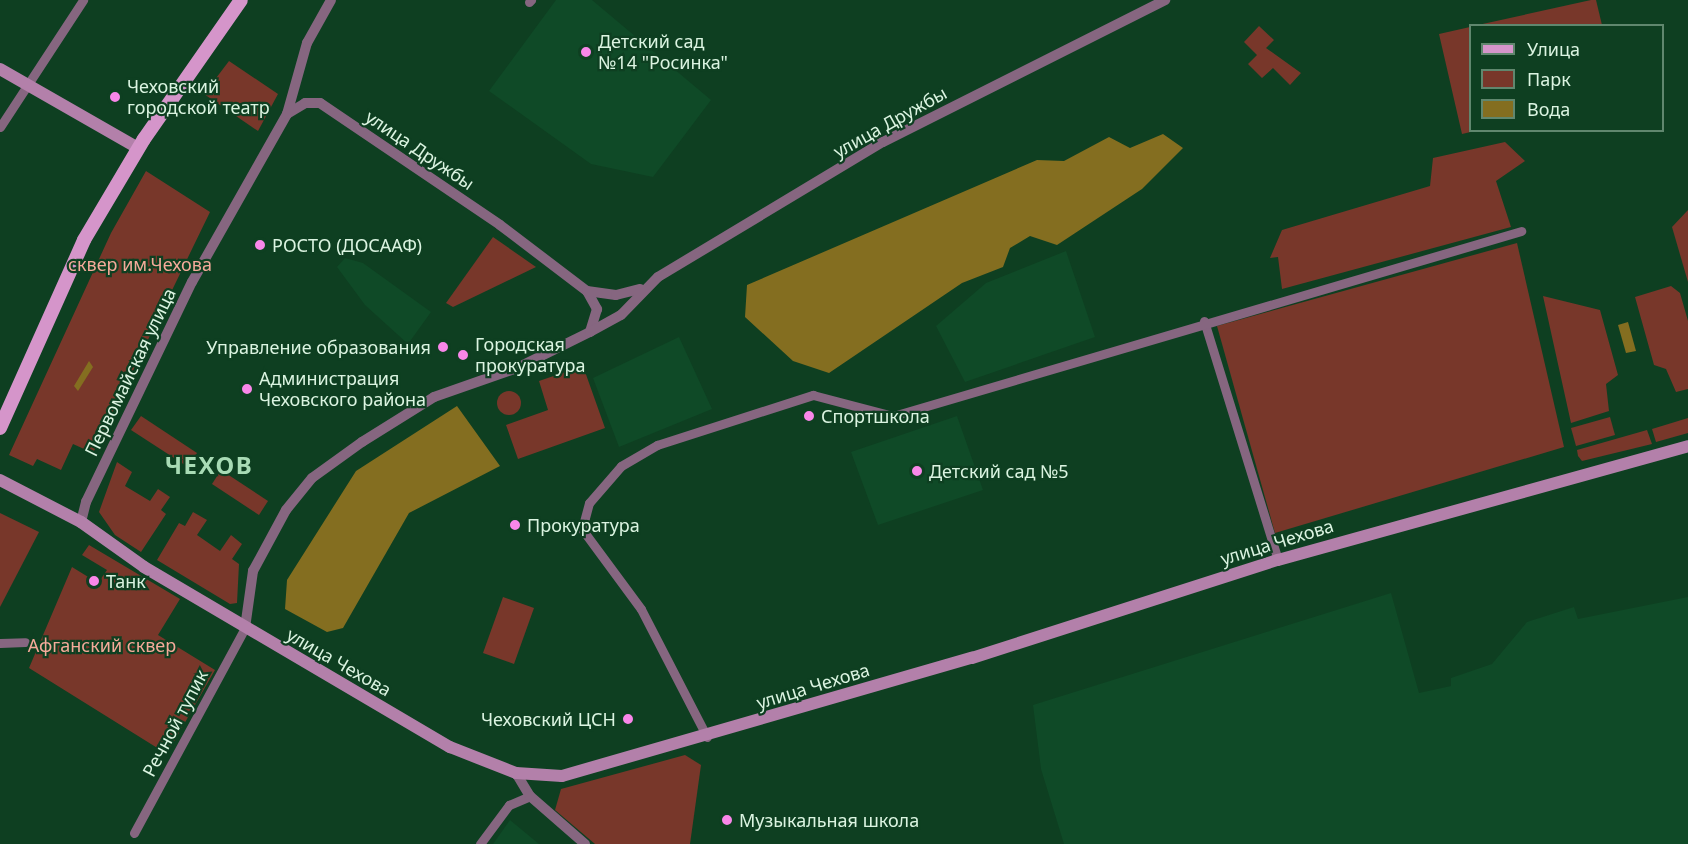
<!DOCTYPE html>
<meta charset="utf-8">
<style>
body{margin:0}
#map{position:relative;width:1688px;height:844px;overflow:hidden;background:#0e3f21;font-family:"Noto Sans",sans-serif}
div>[style]{position:absolute}
.built>*{inset:0;background:#0f4a27}
.green>*{inset:0;background:#78372a}
.round{border-radius:50%}
.water>*{inset:0;background:#846e20}
.minor>*{height:9px;margin:-4.5px;padding:0 4.5px;transform-origin:4.5px;border-radius:4.5px;background:#866680}
.tertiary>*{height:10px;margin:-5px;padding:0 5px;transform-origin:5px;border-radius:5px;background:#866680}
.secondary>*{height:12px;margin:-6px;padding:0 6px;transform-origin:6px;border-radius:6px;background:#b380aa}
.primary>*{height:14px;margin:-7px;padding:0 7px;transform-origin:7px;border-radius:7px;background:#d595ca}
.dots>*{width:16px;height:16px;translate:-50% -50%;box-sizing:border-box;border:3px solid #0e3f21;border-radius:50%}
span{translate:-50% -50%;white-space:nowrap;text-align:center;line-height:1.15;-webkit-text-stroke:4.5px #0e3f21;paint-order:stroke}
.poi-label{font-size:18px;color:#dbf4e1}
.left{translate:0 -50%;text-align:left}
.right{translate:-100% -50%;text-align:right}
.street-label{font-size:18px;color:#dbf4e1}
.park-label{font-size:18px;color:#f5aa9a}
.district-label{font-size:24px;color:#a8dbb5;font-weight:700;letter-spacing:1.5px}
.legend{position:absolute;left:1469px;top:24px;width:195px;height:108px;box-sizing:border-box;background:#0e3f21;border:2px solid #60876e;margin:0;padding:8px 10px;list-style:none;font-size:18px;color:#dbf4e1}
.legend li{display:flex;align-items:center;gap:12px;height:30px}
.legend b{width:30px;border:2px solid #60876e}
</style>
<div id="map">
<div class="built">
<i style="clip-path:polygon(556px 0,592px 0,711px 100px,653px 177px,591px 164px,489px 91px)"></i>
<i style="clip-path:polygon(1066px 251px,1095px 337px,965px 382px,936px 326px,986px 283px)"></i>
<i style="clip-path:polygon(345px 258px,363px 263px,431px 312px,408px 344px,365px 305px,337px 267px)"></i>
<i style="clip-path:polygon(679px 337px,712px 409px,619px 447px,593px 378px)"></i>
<i style="clip-path:polygon(957px 416px,983px 490px,878px 525px,851px 452px)"></i>
<i style="clip-path:polygon(1391px 593px,1419px 693px,1451px 686px,1451px 678px,1492px 664px,1527px 622px,1574px 607px,1578px 619px,1688px 597px,1688px 844px,1064px 844px,1041px 769px,1033px 705px)"></i>
<i style="clip-path:polygon(510px 820px,539px 844px,493px 844px)"></i>
</div>
<div class="green">
<i style="clip-path:polygon(1591px 0,1596px 0,1602px 25px,1478px 25px)"></i>
<i style="clip-path:polygon(1259px 26px,1274px 40px,1266px 48px,1301px 73px,1290px 85px,1273px 68px,1262px 78px,1248px 64px,1257px 55px,1244px 42px)"></i>
<i style="clip-path:polygon(1470px 27px,1470px 130px,1475px 131px,1462px 134px,1439px 34px)"></i>
<i style="clip-path:polygon(229px 61px,278px 94px,258px 131px,204px 94px)"></i>
<i style="clip-path:polygon(1505px 142px,1525px 161px,1496px 181px,1511px 227px,1282px 289px,1278px 257px,1270px 258px,1282px 230px,1430px 186px,1433px 158px)"></i>
<i style="clip-path:polygon(146px 171px,210px 212px,93px 453px,73px 444px,61px 470px,37px 459px,33px 466px,9px 455px,111px 233px)"></i>
<i style="clip-path:polygon(1688px 210px,1688px 282px,1672px 227px)"></i>
<i style="clip-path:polygon(493px 237px,536px 267px,453px 307px,446px 303px)"></i>
<i style="clip-path:polygon(1517px 243px,1564px 447px,1275px 533px,1217px 326px)"></i>
<i style="clip-path:polygon(1671px 286px,1680px 293px,1688px 321px,1688px 389px,1676px 392px,1666px 369px,1654px 365px,1635px 297px)"></i>
<i style="clip-path:polygon(1543px 296px,1600px 310px,1618px 375px,1606px 384px,1609px 411px,1571px 423px)"></i>
<i style="clip-path:polygon(583px 366px,605px 428px,518px 459px,506px 425px,548px 410px,539px 381px)"></i>
<i class="round" style="left:497px;top:391px;width:24px;height:24px"></i>
<i style="clip-path:polygon(141px 416px,197px 453px,188px 467px,131px 430px)"></i>
<i style="clip-path:polygon(1610px 417px,1615px 435px,1576px 446px,1571px 428px)"></i>
<i style="clip-path:polygon(1688px 418px,1688px 433px,1656px 442px,1652px 429px)"></i>
<i style="clip-path:polygon(1647px 430px,1652px 444px,1582px 461px,1578px 456px,1577px 450px)"></i>
<i style="clip-path:polygon(117px 462px,132px 472px,125px 486px,150px 501px,158px 489px,170px 497px,161px 510px,166px 514px,141px 552px,115px 535px,99px 512px)"></i>
<i style="clip-path:polygon(221px 470px,268px 501px,259px 515px,212px 484px)"></i>
<i style="clip-path:polygon(193px 512px,207px 520px,197px 535px,220px 551px,231px 535px,242px 544px,232px 559px,239px 564px,237px 603px,230px 604px,157px 560px,179px 523px,185px 526px)"></i>
<i style="clip-path:polygon(0 513px,39px 532px,0 607px)"></i>
<i style="clip-path:polygon(89px 545px,180px 599px,158px 635px,215px 670px,167px 754px,29px 668px,72px 567px,98px 583px,107px 570px,82px 555px)"></i>
<i style="clip-path:polygon(503px 597px,534px 608px,514px 664px,483px 653px)"></i>
<i style="clip-path:polygon(685px 755px,701px 765px,690px 844px,595px 844px,555px 810px,561px 789px)"></i>
</div>
<div class="water">
<i style="clip-path:polygon(1163px 134px,1183px 148px,1142px 189px,1057px 245px,1030px 236px,1010px 248px,1003px 267px,962px 283px,829px 373px,793px 361px,745px 317px,747px 285px,1037px 160px,1064px 161px,1109px 137px,1130px 148px)"></i>
<i style="clip-path:polygon(1628px 322px,1636px 351px,1626px 353px,1618px 325px)"></i>
<i style="clip-path:polygon(89px 361px,93px 367px,78px 391px,74px 386px)"></i>
<i style="clip-path:polygon(457px 406px,500px 466px,409px 513px,343px 628px,327px 632px,285px 609px,287px 580px,356px 471px)"></i>
</div>
<div class="minor">
<i style="left:529px;top:2px;width:3px;rotate:-45deg"></i>
<i style="left:0;top:127px;width:152px;rotate:-56.8deg"></i>
<i style="left:1204px;top:321px;width:250px;rotate:72.8deg"></i>
<i style="left:0;top:643px;width:25px;rotate:-2deg"></i>
<i style="left:707px;top:737px;width:144px;rotate:-117.3deg"></i>
<i style="left:641px;top:609px;width:99px;rotate:-126.4deg"></i>
<i style="left:582px;top:529px;width:27px;rotate:-75deg"></i>
<i style="left:589px;top:503px;width:49px;rotate:-49.1deg"></i>
<i style="left:621px;top:466px;width:42px;rotate:-30.3deg"></i>
<i style="left:657px;top:445px;width:164px;rotate:-17.8deg"></i>
<i style="left:813px;top:395px;width:83px;rotate:14.7deg"></i>
<i style="left:893px;top:416px;width:655px;rotate:-16.41deg"></i>
<i style="left:134px;top:833px;width:233px;rotate:-61.6deg"></i>
<i style="left:480px;top:844px;width:49px;rotate:-53.4deg"></i>
<i style="left:509px;top:805px;width:23px;rotate:-23deg"></i>
</div>
<div class="tertiary">
<i style="left:287px;top:114px;width:21px;rotate:-31deg"></i>
<i style="left:305px;top:103px;width:15px"></i>
<i style="left:320px;top:103px;width:217px;rotate:34.1deg"></i>
<i style="left:500px;top:225px;width:109px;rotate:37.2deg"></i>
<i style="left:587px;top:291px;width:21px;rotate:61deg"></i>
<i style="left:597px;top:309px;width:24px;rotate:107deg"></i>
<i style="left:587px;top:291px;width:29px;rotate:8deg"></i>
<i style="left:616px;top:295px;width:25px;rotate:-14deg"></i>
<i style="left:81px;top:522px;width:21px;rotate:-76deg"></i>
<i style="left:86px;top:502px;width:244px;rotate:-64.3deg"></i>
<i style="left:192px;top:282px;width:193px;rotate:-60.5deg"></i>
<i style="left:287px;top:114px;width:74px;rotate:-74.3deg"></i>
<i style="left:307px;top:43px;width:49px;rotate:-60.8deg"></i>
<i style="left:245px;top:628px;width:58px;rotate:-82deg"></i>
<i style="left:253px;top:571px;width:69px;rotate:-61.6deg"></i>
<i style="left:286px;top:510px;width:41px;rotate:-50.9deg"></i>
<i style="left:312px;top:478px;width:62px;rotate:-35.8deg"></i>
<i style="left:362px;top:442px;width:85px;rotate:-32deg"></i>
<i style="left:434px;top:397px;width:88px;rotate:-19.3deg"></i>
<i style="left:517px;top:368px;width:81px;rotate:-26.3deg"></i>
<i style="left:590px;top:332px;width:35px;rotate:-29deg"></i>
<i style="left:621px;top:315px;width:53px;rotate:-45.8deg"></i>
<i style="left:658px;top:277px;width:262px;rotate:-31deg"></i>
<i style="left:883px;top:142px;width:316px;rotate:-26.7deg"></i>
<i style="left:516px;top:773px;width:27px;rotate:59deg"></i>
<i style="left:530px;top:796px;width:73px;rotate:41.1deg"></i>
</div>
<div class="secondary">
<i style="left:0;top:69px;width:159px;rotate:29.8deg"></i>
<i style="left:0;top:480px;width:91px;rotate:27.4deg"></i>
<i style="left:81px;top:522px;width:77px;rotate:35.5deg"></i>
<i style="left:144px;top:567px;width:355px;rotate:30.5deg"></i>
<i style="left:450px;top:747px;width:71px;rotate:21.5deg"></i>
<i style="left:516px;top:773px;width:46px;rotate:3.7deg"></i>
<i style="left:562px;top:776px;width:427px;rotate:-16.1deg"></i>
<i style="left:972px;top:658px;width:321px;rotate:-17.8deg"></i>
<i style="left:1278px;top:560px;width:426px;rotate:-15.5deg"></i>
</div>
<div class="primary">
<i style="left:0;top:428px;width:206px;rotate:-65.9deg"></i>
<i style="left:84px;top:240px;width:117px;rotate:-59.3deg"></i>
<i style="left:144px;top:139px;width:169px;rotate:-55.1deg"></i>
</div>
<div class="dots">
<i style="left:586px;top:52px;background:#f987e9"></i>
<i style="left:115px;top:97px;background:#f987e9"></i>
<i style="left:260px;top:245px;background:#f987e9"></i>
<i style="left:443px;top:347px;background:#f987e9"></i>
<i style="left:463px;top:355px;background:#f987e9"></i>
<i style="left:247px;top:389px;background:#f987e9"></i>
<i style="left:809px;top:416px;background:#f987e9"></i>
<i style="left:917px;top:471px;background:#f987e9"></i>
<i style="left:515px;top:525px;background:#f987e9"></i>
<i style="left:94px;top:581px;background:#f987e9"></i>
<i style="left:628px;top:719px;background:#f987e9"></i>
<i style="left:727px;top:820px;background:#f987e9"></i>
</div>
<div class="poi-label">
<span class="left" style="left:598px;top:52px">Детский сад<br>№14 "Росинка"</span>
<span class="left" style="left:127px;top:97px">Чеховский<br>городской театр</span>
<span class="left" style="left:272px;top:245px">РОСТО (ДОСААФ)</span>
<span class="left" style="left:475px;top:355px">Городская<br>прокуратура</span>
<span class="right" style="left:431px;top:347px">Управление образования</span>
<span class="left" style="left:259px;top:389px">Администрация<br>Чеховского района</span>
<span class="left" style="left:821px;top:416px">Спортшкола</span>
<span class="left" style="left:929px;top:471px">Детский сад №5</span>
<span class="left" style="left:527px;top:525px">Прокуратура</span>
<span class="left" style="left:106px;top:581px">Танк</span>
<span class="right" style="left:616px;top:719px">Чеховский ЦСН</span>
<span class="left" style="left:739px;top:820px">Музыкальная школа</span>
</div>
<div class="street-label">
<span style="left:890px;top:122px;rotate:-29deg">улица Дружбы</span>
<span style="left:420px;top:150px;rotate:34deg">улица Дружбы</span>
<span style="left:130px;top:372px;rotate:-64deg">Первомайская улица</span>
<span style="left:1277px;top:542px;rotate:-17deg">улица Чехова</span>
<span style="left:339px;top:662px;rotate:30deg">улица Чехова</span>
<span style="left:813px;top:686px;rotate:-17deg">улица Чехова</span>
<span style="left:175px;top:723px;rotate:-62deg">Речной тупик</span>
</div>
<div class="park-label">
<span style="left:140px;top:264px">сквер им.Чехова</span>
<span style="left:102px;top:645px">Афганский сквер</span>
</div>
<div class="district-label">
<span style="left:209px;top:465px">ЧЕХОВ</span>
</div>
<ul class="legend">
<li><b style="height:8px;background:#d595ca"></b>Улица</li>
<li><b style="height:16px;background:#78372a"></b>Парк</li>
<li><b style="height:16px;background:#846e20"></b>Вода</li>
</ul>
</div>
